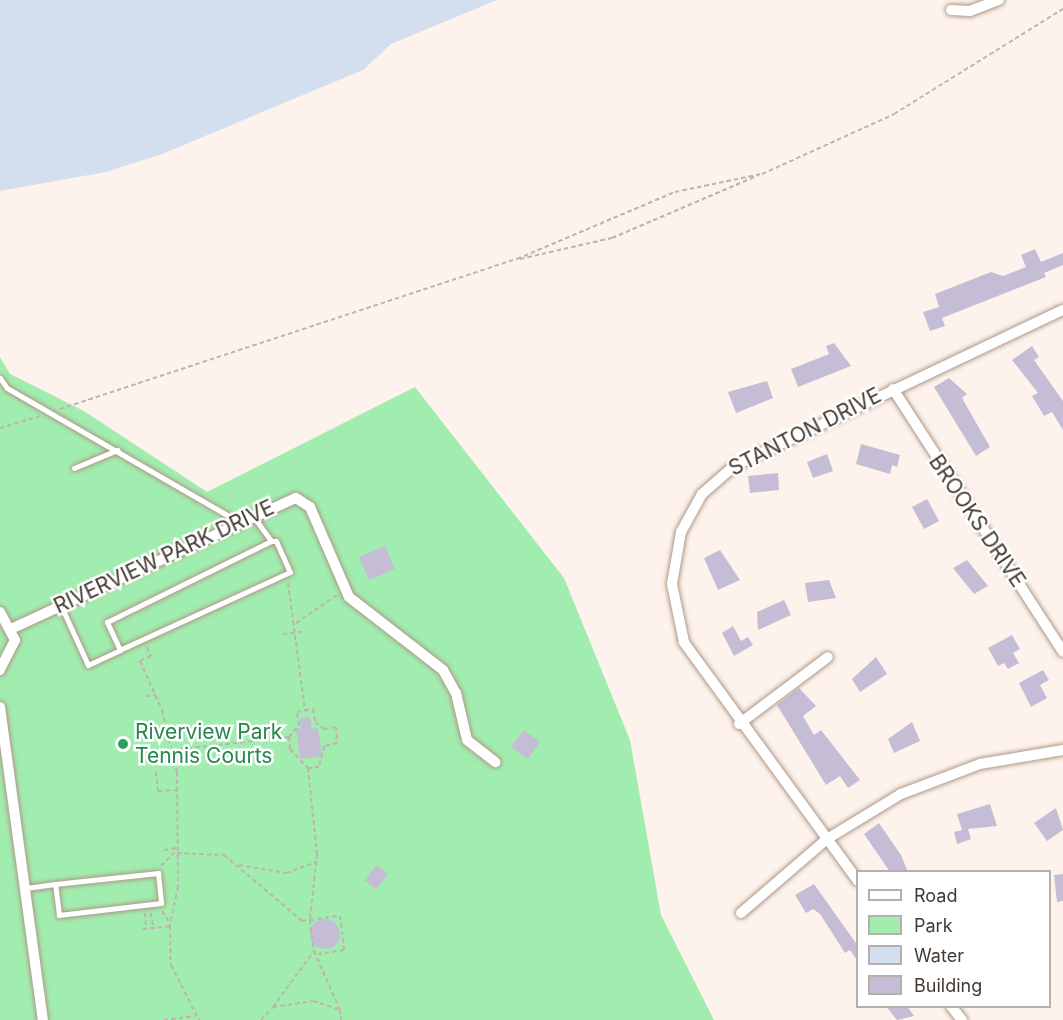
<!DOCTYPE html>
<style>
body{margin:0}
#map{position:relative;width:1063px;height:1020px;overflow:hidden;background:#fdf3ec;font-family:Inter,sans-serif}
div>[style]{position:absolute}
.green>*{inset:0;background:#a1edaf}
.water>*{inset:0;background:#d3dfef}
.building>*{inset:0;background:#c5bdd6}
.round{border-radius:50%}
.path>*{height:2px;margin-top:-1px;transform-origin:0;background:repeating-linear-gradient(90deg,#beb4ad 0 4.5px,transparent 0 7.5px)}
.roads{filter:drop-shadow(0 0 2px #af9887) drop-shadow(0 0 2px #af9887)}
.service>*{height:5px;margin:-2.5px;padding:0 2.5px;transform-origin:2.5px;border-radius:2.5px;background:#fff}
.minor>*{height:10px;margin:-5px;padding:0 5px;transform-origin:5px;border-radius:5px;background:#fff}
.dots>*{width:16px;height:16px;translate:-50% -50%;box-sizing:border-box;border:3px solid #fff;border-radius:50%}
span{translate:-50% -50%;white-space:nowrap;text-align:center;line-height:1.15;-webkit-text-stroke:5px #fff;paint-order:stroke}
.street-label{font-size:21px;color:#433932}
.leisure-label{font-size:21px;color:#27864d}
.left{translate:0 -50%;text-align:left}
.legend{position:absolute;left:856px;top:870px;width:195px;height:138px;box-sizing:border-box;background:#fff;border:2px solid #b4b0ad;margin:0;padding:8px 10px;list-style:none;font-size:18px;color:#433932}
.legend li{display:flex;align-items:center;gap:12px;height:30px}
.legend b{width:30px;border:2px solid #b4b0ad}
</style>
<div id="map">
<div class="green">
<i style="clip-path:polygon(0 357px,10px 374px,84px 411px,207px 492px,415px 387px,564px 578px,630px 740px,661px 915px,714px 1020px,0 1020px)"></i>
</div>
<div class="water">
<i style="clip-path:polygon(0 0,497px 0,391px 44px,363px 70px,162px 154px,106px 172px,0 191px)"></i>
</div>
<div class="building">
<i style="clip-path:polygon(1035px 249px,1041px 262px,1063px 253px,1063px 265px,1044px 273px,1046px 277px,942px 318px,945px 326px,930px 331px,923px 312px,939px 307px,935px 294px,991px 272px,1003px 276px,1026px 267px,1021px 255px)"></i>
<i style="clip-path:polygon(834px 343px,851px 366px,798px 387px,791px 369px,829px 354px,826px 346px)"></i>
<i style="clip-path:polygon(1032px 346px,1039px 357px,1034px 360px,1063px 401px,1063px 430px,1052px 412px,1044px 416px,1032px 396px,1038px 393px,1012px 360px)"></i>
<i style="clip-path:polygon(949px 378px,967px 394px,962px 398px,990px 447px,976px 456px,934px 387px)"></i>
<i style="clip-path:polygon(767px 381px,773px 398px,736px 413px,728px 392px)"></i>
<i style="clip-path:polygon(861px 444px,900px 455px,897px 467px,892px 465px,890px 474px,856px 464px)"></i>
<i style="clip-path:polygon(827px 454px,833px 471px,813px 478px,807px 462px)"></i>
<i style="clip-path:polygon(778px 473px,779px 490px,750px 493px,748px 476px)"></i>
<i style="clip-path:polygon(927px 499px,939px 521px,924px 529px,912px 507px)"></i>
<i style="clip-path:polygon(385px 546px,395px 569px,369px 580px,359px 557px)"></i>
<i style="clip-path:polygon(720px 550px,740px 580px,718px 590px,704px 558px)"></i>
<i style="clip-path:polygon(967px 560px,988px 586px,974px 594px,953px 568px)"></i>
<i style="clip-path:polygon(829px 580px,836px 598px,808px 602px,805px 583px)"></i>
<i style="clip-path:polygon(784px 600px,791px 615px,758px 630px,757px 612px)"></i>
<i style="clip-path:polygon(733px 626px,741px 641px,748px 637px,753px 645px,734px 656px,722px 633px)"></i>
<i style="clip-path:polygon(1012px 635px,1020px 649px,1013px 653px,1019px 663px,1008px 669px,1004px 663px,998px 666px,988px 648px)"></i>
<i style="clip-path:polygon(876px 657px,887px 674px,860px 692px,852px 679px)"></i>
<i style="clip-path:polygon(1043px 670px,1049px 680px,1040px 685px,1047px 698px,1031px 707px,1019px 683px)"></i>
<i style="clip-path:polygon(799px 688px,816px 706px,803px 716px,814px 735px,821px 730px,860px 780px,848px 788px,840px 776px,826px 785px,777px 705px)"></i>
<i style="clip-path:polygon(310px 717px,312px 729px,318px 728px,322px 756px,300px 759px,296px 729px,301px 728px,300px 718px)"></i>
<i style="clip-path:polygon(912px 722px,920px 741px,894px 753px,888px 739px)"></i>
<i style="clip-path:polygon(524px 730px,540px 742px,528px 759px,511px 747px)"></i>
<i style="clip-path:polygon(990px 804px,997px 826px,968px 829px,971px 839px,957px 844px,954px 832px,962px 830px,957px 814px)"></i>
<i style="clip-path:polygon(1056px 808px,1063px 830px,1047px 841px,1034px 823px)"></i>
<i style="clip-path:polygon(879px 823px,901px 855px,908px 872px,890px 872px,864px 834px)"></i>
<i style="clip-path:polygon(377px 865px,388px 874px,376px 890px,364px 880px)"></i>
<i style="clip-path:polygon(1063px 874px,1063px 901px,1057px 902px,1054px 875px)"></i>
<i style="clip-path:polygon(814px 884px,858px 946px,858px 962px,850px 950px,845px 953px,820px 914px,813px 909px,806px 913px,795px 895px)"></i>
<i class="round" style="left:310px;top:919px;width:30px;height:30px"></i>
<i style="clip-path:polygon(886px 1006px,907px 1006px,914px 1016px,897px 1020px)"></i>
</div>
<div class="path">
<i style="left:762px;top:174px;width:145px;rotate:-24.4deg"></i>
<i style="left:894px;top:114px;width:199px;rotate:-31.9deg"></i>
<i style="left:520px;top:259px;width:94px;rotate:-12.9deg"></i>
<i style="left:612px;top:238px;width:158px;rotate:-23.2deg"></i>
<i style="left:60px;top:409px;width:481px;rotate:-18.2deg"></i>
<i style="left:517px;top:259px;width:172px;rotate:-23deg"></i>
<i style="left:675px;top:192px;width:88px;rotate:-11.8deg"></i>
<i style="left:0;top:428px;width:42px;rotate:-16.7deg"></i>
<i style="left:288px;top:583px;width:128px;rotate:82.4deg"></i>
<i style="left:296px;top:623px;width:50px;rotate:-34.3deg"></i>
<i style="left:283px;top:634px;width:23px;rotate:-7deg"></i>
<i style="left:147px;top:647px;width:10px;rotate:66deg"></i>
<i style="left:151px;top:656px;width:12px;rotate:156deg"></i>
<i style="left:140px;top:661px;width:54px;rotate:65.8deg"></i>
<i style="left:162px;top:710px;width:64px;rotate:76.4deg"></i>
<i style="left:177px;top:772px;width:115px;rotate:89.5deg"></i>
<i style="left:178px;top:887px;width:40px;rotate:102deg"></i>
<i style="left:170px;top:926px;width:39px;rotate:89deg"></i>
<i style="left:171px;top:965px;width:62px;rotate:63deg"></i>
<i style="left:146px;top:696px;width:10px;rotate:-6deg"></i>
<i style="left:289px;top:737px;width:16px;rotate:-50deg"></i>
<i style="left:299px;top:725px;width:13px;rotate:-99deg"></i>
<i style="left:297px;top:712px;width:16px;rotate:-11deg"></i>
<i style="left:313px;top:709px;width:13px;rotate:81deg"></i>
<i style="left:315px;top:722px;width:11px;rotate:38deg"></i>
<i style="left:324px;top:729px;width:12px;rotate:-9deg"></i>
<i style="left:336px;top:727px;width:16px;rotate:86deg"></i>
<i style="left:337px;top:743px;width:13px;rotate:167deg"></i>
<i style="left:324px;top:746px;width:22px;rotate:103deg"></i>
<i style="left:319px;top:767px;width:11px;rotate:175deg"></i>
<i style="left:173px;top:750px;width:117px;rotate:-6.4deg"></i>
<i style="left:289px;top:737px;width:12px;rotate:85deg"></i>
<i style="left:290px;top:749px;width:26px;rotate:47deg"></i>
<i style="left:308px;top:768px;width:86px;rotate:84deg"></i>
<i style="left:317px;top:854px;width:66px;rotate:96.1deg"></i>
<i style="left:310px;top:920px;width:30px;rotate:-8deg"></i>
<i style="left:340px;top:916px;width:34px;rotate:83deg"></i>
<i style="left:344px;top:950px;width:26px;rotate:171deg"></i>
<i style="left:156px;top:772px;width:19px;rotate:84deg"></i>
<i style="left:158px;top:791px;width:20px;rotate:-3deg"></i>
<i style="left:164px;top:850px;width:13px;rotate:-9deg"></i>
<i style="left:177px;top:853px;width:47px;rotate:2.4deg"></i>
<i style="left:224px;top:855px;width:102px;rotate:40.2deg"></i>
<i style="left:302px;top:921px;width:8px;rotate:-7deg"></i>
<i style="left:310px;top:920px;width:31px;rotate:83deg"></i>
<i style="left:239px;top:865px;width:48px;rotate:9.7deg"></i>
<i style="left:286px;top:873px;width:33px;rotate:-20deg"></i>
<i style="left:161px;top:866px;width:21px;rotate:-45deg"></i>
<i style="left:162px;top:911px;width:14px;rotate:56deg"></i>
<i style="left:145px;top:913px;width:16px;rotate:86deg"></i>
<i style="left:151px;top:913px;width:15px;rotate:82deg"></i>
<i style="left:143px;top:929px;width:27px;rotate:-6deg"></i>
<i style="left:273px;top:1007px;width:69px;rotate:-53.8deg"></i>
<i style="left:314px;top:951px;width:64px;rotate:66.2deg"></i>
<i style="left:164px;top:1020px;width:32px;rotate:-7deg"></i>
<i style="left:261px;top:1020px;width:18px;rotate:-47deg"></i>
<i style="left:273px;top:1007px;width:40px;rotate:-8.5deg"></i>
<i style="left:313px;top:1001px;width:28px;rotate:18deg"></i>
<i style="left:340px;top:1010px;width:10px;rotate:84deg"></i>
</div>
<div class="roads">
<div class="service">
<i style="left:0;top:378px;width:12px;rotate:55deg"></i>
<i style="left:7px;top:388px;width:266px;rotate:30deg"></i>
<i style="left:74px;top:468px;width:47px;rotate:-22.7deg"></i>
<i style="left:253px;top:516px;width:31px;rotate:54deg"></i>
<i style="left:271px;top:541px;width:5px"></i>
<i style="left:276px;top:541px;width:34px;rotate:66deg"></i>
<i style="left:290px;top:572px;width:187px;rotate:155.4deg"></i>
<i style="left:120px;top:650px;width:31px;rotate:-115deg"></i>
<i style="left:107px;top:622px;width:183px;rotate:-26.3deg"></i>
<i style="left:61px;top:606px;width:65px;rotate:65.4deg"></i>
<i style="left:88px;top:665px;width:35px;rotate:-25deg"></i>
<i style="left:26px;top:888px;width:29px;rotate:-8deg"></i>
<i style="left:55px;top:884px;width:104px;rotate:-6.1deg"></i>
<i style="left:158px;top:873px;width:30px;rotate:84deg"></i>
<i style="left:161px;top:903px;width:103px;rotate:173.3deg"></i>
<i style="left:59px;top:915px;width:31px;rotate:-97deg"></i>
</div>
<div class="minor">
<i style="left:951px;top:10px;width:19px;rotate:3deg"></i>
<i style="left:970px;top:11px;width:31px;rotate:-21deg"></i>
<i style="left:893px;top:389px;width:313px;rotate:57.1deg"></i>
<i style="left:0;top:612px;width:32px;rotate:62deg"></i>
<i style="left:15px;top:640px;width:34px;rotate:117deg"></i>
<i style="left:13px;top:628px;width:311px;rotate:-24.7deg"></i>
<i style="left:296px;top:498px;width:17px;rotate:33deg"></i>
<i style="left:310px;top:507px;width:98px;rotate:66.6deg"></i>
<i style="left:349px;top:597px;width:119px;rotate:37.8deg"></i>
<i style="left:443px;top:670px;width:26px;rotate:61deg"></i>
<i style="left:456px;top:693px;width:48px;rotate:76.8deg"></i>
<i style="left:467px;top:740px;width:36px;rotate:38deg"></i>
<i style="left:0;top:707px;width:316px;rotate:82.2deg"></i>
<i style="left:739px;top:724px;width:111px;rotate:-37deg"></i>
<i style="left:858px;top:881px;width:296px;rotate:-126.1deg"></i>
<i style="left:684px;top:642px;width:59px;rotate:-101.7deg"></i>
<i style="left:672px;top:584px;width:53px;rotate:-80.2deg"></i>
<i style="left:681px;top:532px;width:43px;rotate:-61.1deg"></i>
<i style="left:702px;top:494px;width:43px;rotate:-41.2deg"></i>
<i style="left:734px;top:466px;width:364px;rotate:-25.4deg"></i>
<i style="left:741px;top:913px;width:113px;rotate:-40.7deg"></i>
<i style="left:827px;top:839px;width:87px;rotate:-31.3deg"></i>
<i style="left:901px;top:794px;width:85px;rotate:-20.8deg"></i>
<i style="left:980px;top:764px;width:84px;rotate:-9.6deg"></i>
<i style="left:951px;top:1006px;width:18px;rotate:52deg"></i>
</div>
</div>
<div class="dots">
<i style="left:123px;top:744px;background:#2e9e5b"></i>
</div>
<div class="street-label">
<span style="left:805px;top:432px;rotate:-27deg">STANTON DRIVE</span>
<span style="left:977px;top:521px;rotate:56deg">BROOKS DRIVE</span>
<span style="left:164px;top:557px;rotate:-25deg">RIVERVIEW PARK DRIVE</span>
</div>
<div class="leisure-label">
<span class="left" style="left:135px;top:744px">Riverview Park<br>Tennis Courts</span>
</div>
<ul class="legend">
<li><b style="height:8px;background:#fff"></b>Road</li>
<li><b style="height:16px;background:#a1edaf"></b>Park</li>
<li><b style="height:16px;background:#d3dfef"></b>Water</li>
<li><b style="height:16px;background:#c5bdd6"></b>Building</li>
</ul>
</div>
